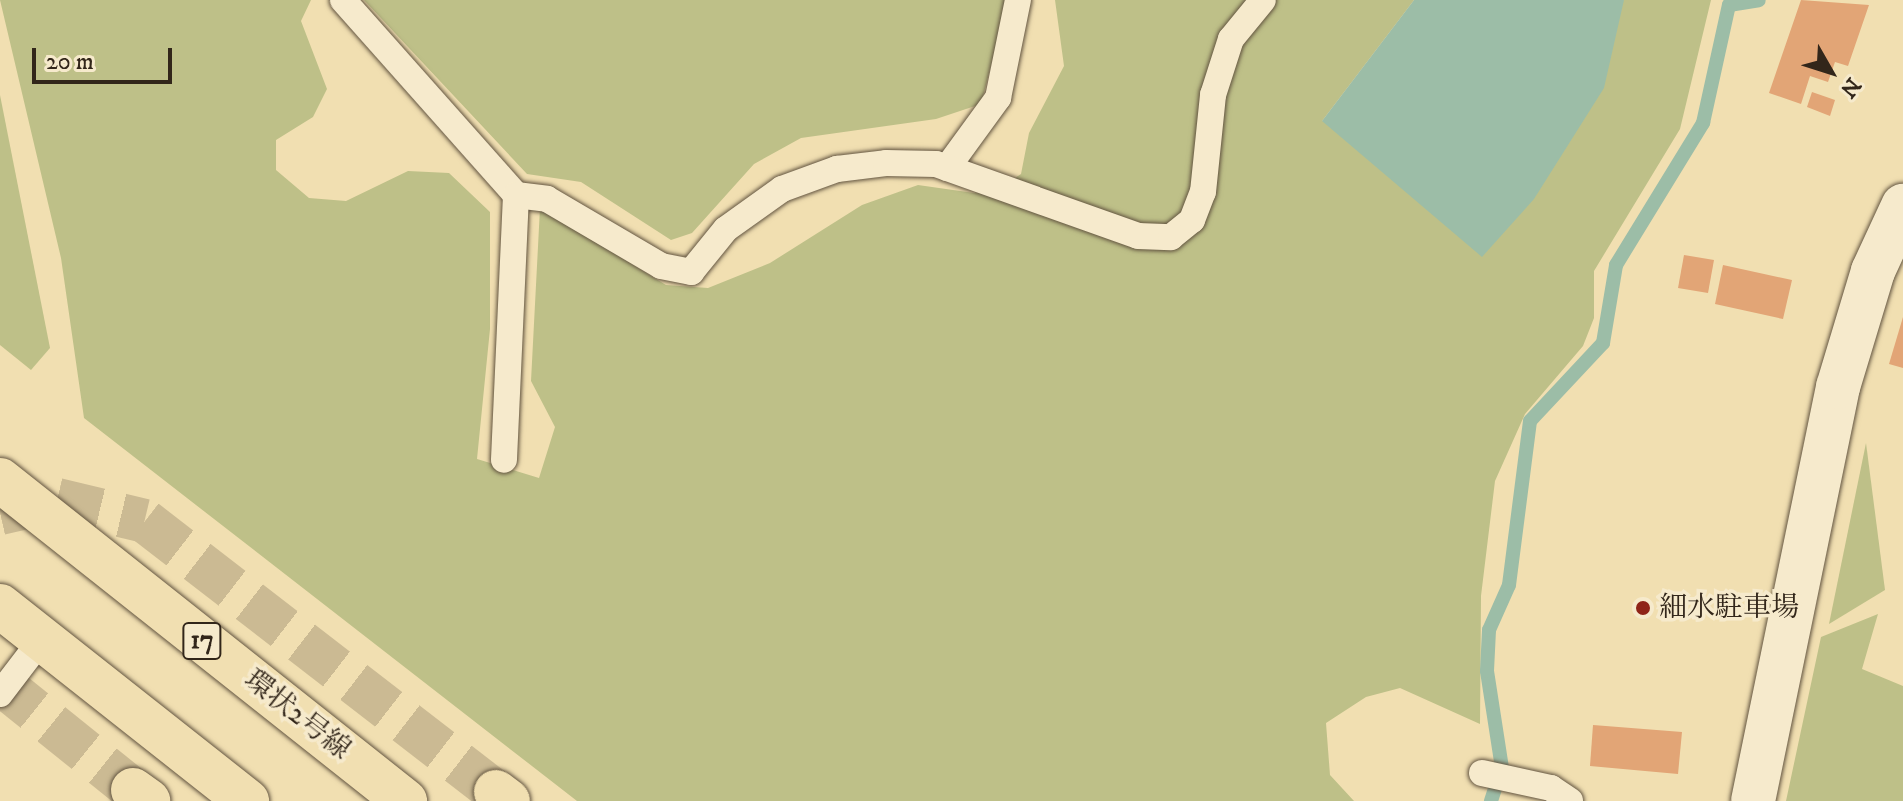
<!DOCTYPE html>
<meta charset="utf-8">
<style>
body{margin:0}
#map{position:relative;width:1903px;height:801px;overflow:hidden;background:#f1dfb1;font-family:"IM FELL DW Pica","Noto Serif JP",serif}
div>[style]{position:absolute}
.green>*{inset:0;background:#bec088}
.water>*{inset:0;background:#9cbda7}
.stream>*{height:14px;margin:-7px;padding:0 7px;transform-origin:7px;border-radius:7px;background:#9cbda7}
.building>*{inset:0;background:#e2a576}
.primary-tunnel>*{height:44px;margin-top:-22px;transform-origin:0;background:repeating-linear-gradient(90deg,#cbba93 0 44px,transparent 0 66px)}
.roads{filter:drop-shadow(0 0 2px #625440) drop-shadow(0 0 2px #625440)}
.service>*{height:26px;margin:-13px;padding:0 13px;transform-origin:13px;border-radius:13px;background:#f6eacc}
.minor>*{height:44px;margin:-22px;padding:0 22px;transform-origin:22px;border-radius:22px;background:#f6eacc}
.primary>*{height:44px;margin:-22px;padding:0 22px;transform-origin:22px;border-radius:22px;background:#f1dfb1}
.dots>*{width:22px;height:22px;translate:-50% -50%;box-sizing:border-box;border:4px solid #f6eacc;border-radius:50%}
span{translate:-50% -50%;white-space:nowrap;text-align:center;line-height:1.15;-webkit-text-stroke:7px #f6eacc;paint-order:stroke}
.shield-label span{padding:2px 6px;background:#f6eacc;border:2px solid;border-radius:6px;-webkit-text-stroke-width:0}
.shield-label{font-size:26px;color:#32261a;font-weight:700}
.poi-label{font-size:28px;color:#32261a}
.left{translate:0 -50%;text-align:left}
.street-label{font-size:28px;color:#32261a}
.north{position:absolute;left:1791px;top:32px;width:80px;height:80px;-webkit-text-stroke:6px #f6eacc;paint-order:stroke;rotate:129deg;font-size:22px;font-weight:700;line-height:32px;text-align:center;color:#32261a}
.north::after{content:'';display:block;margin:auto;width:28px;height:36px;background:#32261a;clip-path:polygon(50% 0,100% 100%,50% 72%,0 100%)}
.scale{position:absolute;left:32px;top:48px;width:140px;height:36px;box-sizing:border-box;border:4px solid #32261a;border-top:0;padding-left:10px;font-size:24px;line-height:28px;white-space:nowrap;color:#32261a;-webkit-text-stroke:6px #f6eacc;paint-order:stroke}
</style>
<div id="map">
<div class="green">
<i style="clip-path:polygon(0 0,311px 0,301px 21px,327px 89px,313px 117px,276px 140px,276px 170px,309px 198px,346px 201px,408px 171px,449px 173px,490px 212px,490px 329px,477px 459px,539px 478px,555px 427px,531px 381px,540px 208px,666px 285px,708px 288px,770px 263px,862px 205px,918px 185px,974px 193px,1001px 187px,1021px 174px,1029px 133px,1064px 66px,1055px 0,1414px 0,1322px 121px,1624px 0,1711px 0,1680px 129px,1594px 271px,1594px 318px,1583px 346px,1525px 414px,1495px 481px,1481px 596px,1480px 724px,1400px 688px,1366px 697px,1326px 723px,1330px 775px,1354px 801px,577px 801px,84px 418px,61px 258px)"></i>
<i style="clip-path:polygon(364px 0,1008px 0,981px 104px,936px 119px,801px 138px,754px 164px,692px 233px,671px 240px,581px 182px,527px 174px)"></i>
<i style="clip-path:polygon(0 95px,50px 348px,31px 370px,0 345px)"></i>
<i style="clip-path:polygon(1866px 443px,1885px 590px,1829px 624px)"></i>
<i style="clip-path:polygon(1878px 614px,1862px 669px,1903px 686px,1903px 801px,1786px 801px,1821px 637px)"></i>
</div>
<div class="water">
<i style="clip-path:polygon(1414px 0,1624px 0,1604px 88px,1534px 199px,1482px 257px,1322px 121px)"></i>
</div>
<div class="stream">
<i style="left:1491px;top:801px;width:35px;rotate:-72deg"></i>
<i style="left:1502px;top:768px;width:98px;rotate:-98.8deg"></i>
<i style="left:1487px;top:671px;width:41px;rotate:-87.2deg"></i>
<i style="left:1489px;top:630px;width:49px;rotate:-66deg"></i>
<i style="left:1509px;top:585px;width:165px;rotate:-82.7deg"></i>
<i style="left:1530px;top:421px;width:107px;rotate:-46.9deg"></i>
<i style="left:1603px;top:343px;width:79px;rotate:-80.5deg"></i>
<i style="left:1616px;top:265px;width:167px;rotate:-58.5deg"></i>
<i style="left:1703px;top:123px;width:121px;rotate:-77.6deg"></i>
<i style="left:1729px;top:5px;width:30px;rotate:-9deg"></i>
</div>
<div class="building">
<i style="clip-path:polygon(1801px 0,1869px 5px,1848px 66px,1835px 62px,1828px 82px,1810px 76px,1801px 104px,1769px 93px)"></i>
<i style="clip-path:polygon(1812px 92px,1835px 100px,1830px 116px,1807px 107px)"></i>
<i style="clip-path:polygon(1684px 255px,1714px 260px,1708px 293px,1678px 288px)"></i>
<i style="clip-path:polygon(1723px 265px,1792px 280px,1783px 319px,1715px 304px)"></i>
<i style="clip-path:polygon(1903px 317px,1903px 368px,1889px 364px)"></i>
<i style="clip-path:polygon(1593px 725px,1682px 732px,1678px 774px,1590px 766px)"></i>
</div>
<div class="primary-tunnel">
<i style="left:0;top:513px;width:58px;rotate:-12.8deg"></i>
<i style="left:57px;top:500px;width:90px;rotate:13.4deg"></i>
<i style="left:145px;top:521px;width:443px;rotate:37.7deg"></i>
<i style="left:0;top:683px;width:171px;rotate:38.8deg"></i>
</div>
<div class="roads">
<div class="service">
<i style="left:343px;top:0;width:261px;rotate:48.4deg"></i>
<i style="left:516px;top:195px;width:265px;rotate:92.6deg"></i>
<i style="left:947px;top:168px;width:87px;rotate:-53.9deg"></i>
<i style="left:998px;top:98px;width:100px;rotate:-78.5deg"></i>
<i style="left:516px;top:195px;width:31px;rotate:7deg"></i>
<i style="left:547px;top:199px;width:132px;rotate:30.4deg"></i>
<i style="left:661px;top:266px;width:31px;rotate:11deg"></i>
<i style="left:691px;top:272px;width:55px;rotate:-50.9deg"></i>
<i style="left:726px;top:229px;width:69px;rotate:-35.5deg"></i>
<i style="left:782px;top:189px;width:59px;rotate:-20deg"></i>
<i style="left:837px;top:169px;width:49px;rotate:-7deg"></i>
<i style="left:886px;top:163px;width:50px;rotate:1.1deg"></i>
<i style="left:936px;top:164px;width:214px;rotate:19.6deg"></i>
<i style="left:1138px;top:236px;width:33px;rotate:2deg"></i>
<i style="left:1171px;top:237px;width:27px;rotate:-39deg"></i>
<i style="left:1192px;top:220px;width:30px;rotate:-69deg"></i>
<i style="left:1203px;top:192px;width:98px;rotate:-84.1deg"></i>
<i style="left:1213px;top:95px;width:59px;rotate:-72.2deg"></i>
<i style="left:1231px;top:39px;width:50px;rotate:-50.6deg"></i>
<i style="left:0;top:694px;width:69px;rotate:-52.6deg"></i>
<i style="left:1482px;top:773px;width:71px;rotate:12.3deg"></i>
<i style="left:1551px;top:788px;width:23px;rotate:34deg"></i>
</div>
<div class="minor">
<i style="left:1753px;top:801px;width:423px;rotate:-78.4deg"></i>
<i style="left:1838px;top:387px;width:121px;rotate:-73.2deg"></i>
<i style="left:1873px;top:271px;width:72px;rotate:-65.2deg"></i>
</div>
<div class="primary">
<i style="left:0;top:480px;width:517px;rotate:38.4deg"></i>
<i style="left:0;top:606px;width:315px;rotate:38.3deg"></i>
<i style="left:133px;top:790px;width:19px;rotate:36deg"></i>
<i style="left:496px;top:792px;width:15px;rotate:37deg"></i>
</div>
</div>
<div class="dots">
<i style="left:1643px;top:608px;background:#8f2418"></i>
</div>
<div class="shield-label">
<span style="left:202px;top:641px">17</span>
</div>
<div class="poi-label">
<span class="left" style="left:1659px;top:608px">細水駐車場</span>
</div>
<div class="street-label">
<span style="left:297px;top:715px;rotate:38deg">環状2号線</span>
</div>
<div class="north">N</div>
<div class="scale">20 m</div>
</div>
